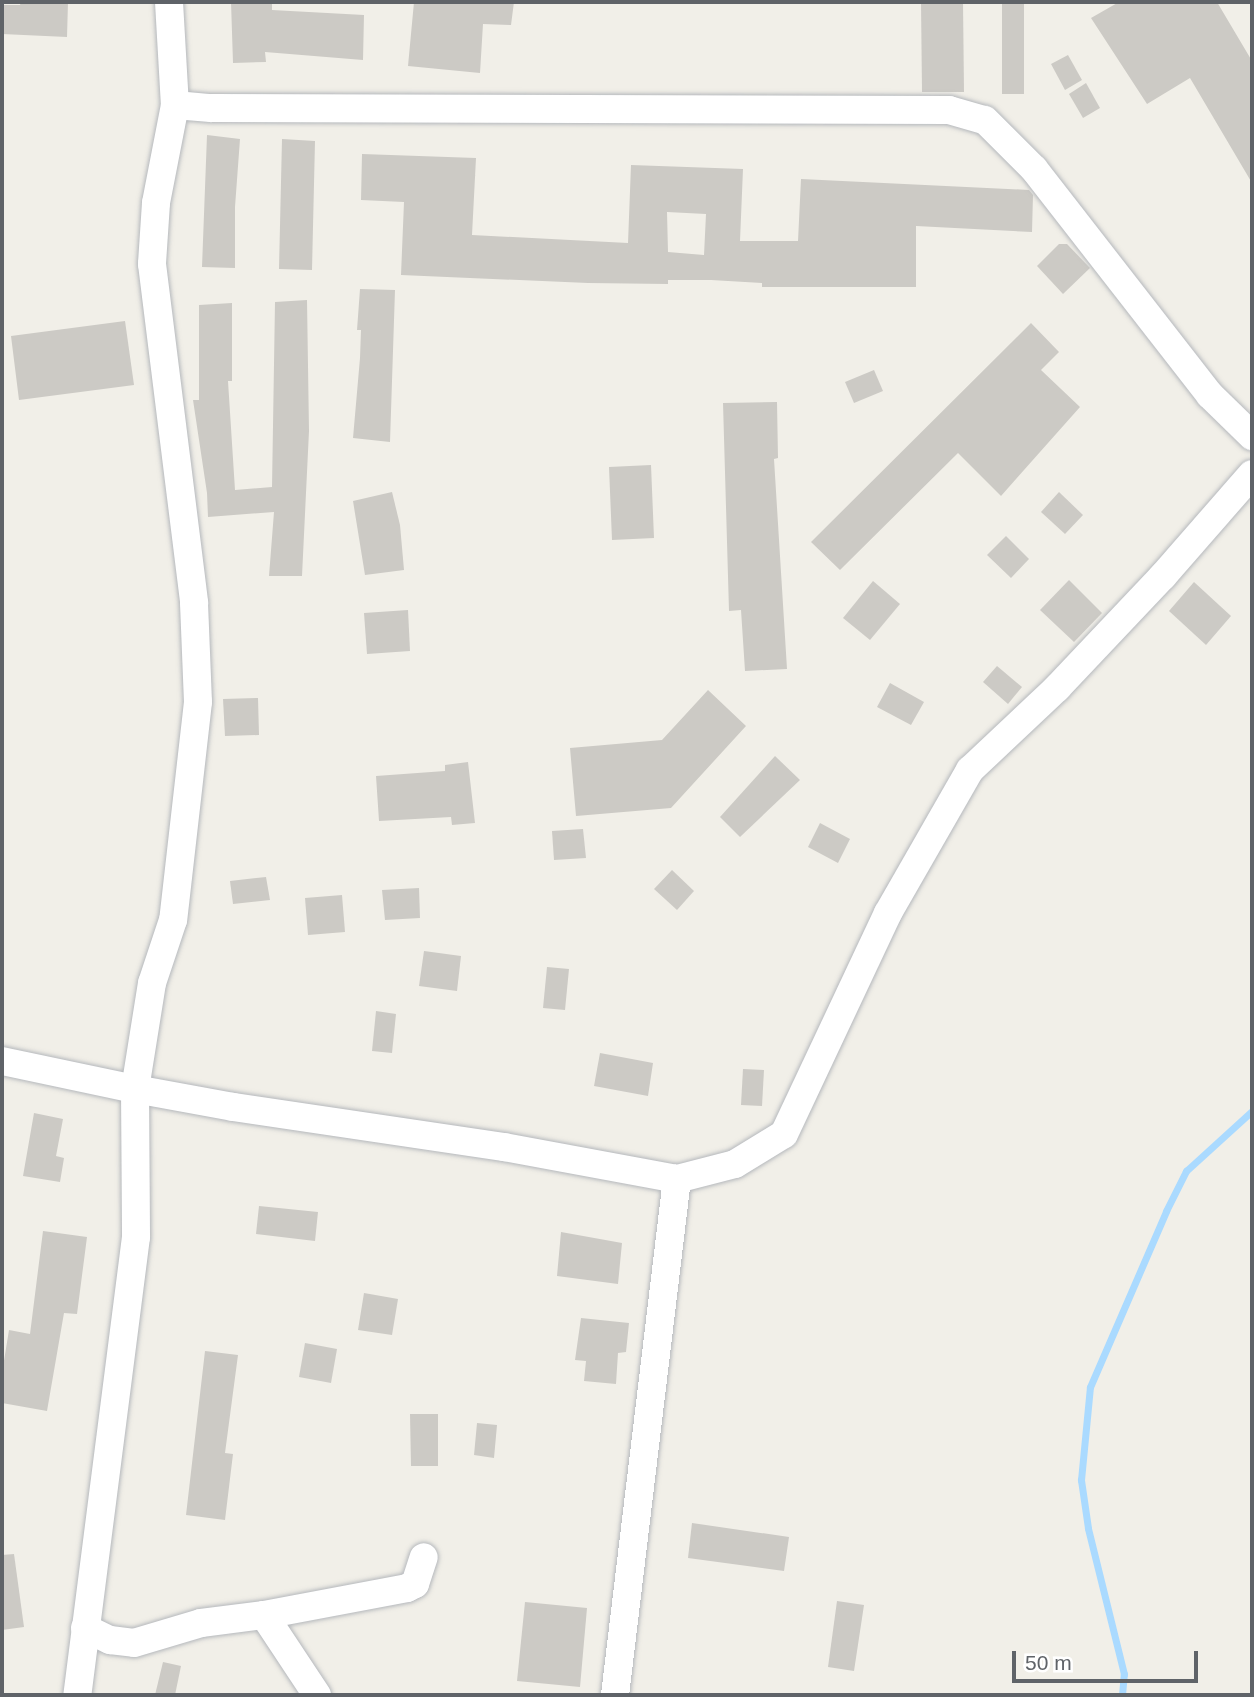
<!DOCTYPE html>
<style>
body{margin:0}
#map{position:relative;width:1254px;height:1697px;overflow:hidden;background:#f1efe8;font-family:Helvetica,sans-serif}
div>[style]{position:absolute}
.stream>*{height:7px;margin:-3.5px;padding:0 3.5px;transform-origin:3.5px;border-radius:3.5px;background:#aadaff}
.building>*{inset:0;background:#cccac5}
.roads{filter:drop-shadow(0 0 2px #b5b8bc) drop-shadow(0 0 2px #b5b8bc)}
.minor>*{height:28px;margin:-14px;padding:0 14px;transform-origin:14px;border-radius:14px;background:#fff}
span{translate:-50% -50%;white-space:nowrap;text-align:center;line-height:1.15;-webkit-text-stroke:5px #fff;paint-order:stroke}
.frame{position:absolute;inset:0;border:4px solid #5f6368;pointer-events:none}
.scale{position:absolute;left:1012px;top:1651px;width:186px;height:32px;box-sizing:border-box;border:4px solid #5f6368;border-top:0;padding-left:9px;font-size:21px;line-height:24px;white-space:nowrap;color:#5f6368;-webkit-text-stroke:5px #fff;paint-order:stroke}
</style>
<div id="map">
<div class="stream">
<i style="left:1122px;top:1695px;width:21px;rotate:-85deg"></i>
<i style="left:1124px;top:1674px;width:150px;rotate:-103.9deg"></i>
<i style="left:1088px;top:1528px;width:49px;rotate:-98.3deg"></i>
<i style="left:1081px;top:1480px;width:93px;rotate:-84.5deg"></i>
<i style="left:1090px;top:1387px;width:192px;rotate:-66.6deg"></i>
<i style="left:1166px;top:1211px;width:45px;rotate:-63.4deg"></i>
<i style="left:1186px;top:1171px;width:89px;rotate:-42.3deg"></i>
</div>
<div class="building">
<i style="clip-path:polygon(21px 2px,68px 2px,67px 37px,2px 34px,2px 5px,20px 5px)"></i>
<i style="clip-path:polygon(231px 2px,272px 2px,272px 10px,364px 15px,363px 60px,265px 52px,266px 62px,233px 63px)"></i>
<i style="clip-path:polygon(414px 2px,514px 2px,511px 25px,483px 24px,480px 73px,408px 66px)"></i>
<i style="clip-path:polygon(921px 2px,963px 2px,964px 92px,922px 92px)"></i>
<i style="clip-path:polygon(1002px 2px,1024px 2px,1024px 94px,1002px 94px)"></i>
<i style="clip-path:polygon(1119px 2px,1217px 2px,1252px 61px,1252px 183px,1190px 78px,1147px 104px,1091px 18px)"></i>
<i style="clip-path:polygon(1068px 55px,1082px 80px,1065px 90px,1051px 64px)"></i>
<i style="clip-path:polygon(1086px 83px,1100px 108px,1083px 118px,1069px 94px)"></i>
<i style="clip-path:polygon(207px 135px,240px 139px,235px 207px,235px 268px,202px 267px)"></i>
<i style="clip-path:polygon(282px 139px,315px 141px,312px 270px,279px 269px)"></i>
<i style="clip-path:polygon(evenodd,362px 154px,476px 158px,472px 235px,628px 243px,631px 165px,743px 169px,740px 241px,798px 241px,801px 179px,1029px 190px,1033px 195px,1032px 232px,916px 226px,916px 287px,762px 287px,762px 283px,711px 280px,668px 280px,668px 284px,588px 283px,401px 275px,404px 202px,361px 200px,362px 154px,667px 212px,706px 214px,704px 255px,668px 252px,667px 212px)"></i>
<i style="clip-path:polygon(1059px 244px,1067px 244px,1090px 268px,1063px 294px,1037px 266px)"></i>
<i style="clip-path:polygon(360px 289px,395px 290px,390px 442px,353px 438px,360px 358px,361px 330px,357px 330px)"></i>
<i style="clip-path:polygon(307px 300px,309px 431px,302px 576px,269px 576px,274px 512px,208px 517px,207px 493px,193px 400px,199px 400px,199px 305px,232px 303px,232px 381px,228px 381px,235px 490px,272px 487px,275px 302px)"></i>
<i style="clip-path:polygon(125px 321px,134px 385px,19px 400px,11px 336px)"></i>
<i style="clip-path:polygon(1031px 323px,1059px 352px,1041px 370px,1080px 407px,1001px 496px,958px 453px,840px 570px,811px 542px)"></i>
<i style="clip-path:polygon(874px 370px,883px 391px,854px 403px,845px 382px)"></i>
<i style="clip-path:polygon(777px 402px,778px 458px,774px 459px,787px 669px,745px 671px,741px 610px,729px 611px,723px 403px)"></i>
<i style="clip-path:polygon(651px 465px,654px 538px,612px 540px,609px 467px)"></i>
<i style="clip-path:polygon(392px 492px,400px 525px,404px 570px,365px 575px,353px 501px)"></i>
<i style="clip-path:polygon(1059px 492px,1083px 515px,1065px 534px,1041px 512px)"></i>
<i style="clip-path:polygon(1006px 536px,1029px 559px,1011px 578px,987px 555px)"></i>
<i style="clip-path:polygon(1069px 580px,1102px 613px,1074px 642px,1040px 610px)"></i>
<i style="clip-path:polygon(873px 581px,900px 604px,870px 640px,843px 618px)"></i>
<i style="clip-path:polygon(1194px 582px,1231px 616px,1206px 645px,1169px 611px)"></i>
<i style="clip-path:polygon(408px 610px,410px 651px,367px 654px,364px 613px)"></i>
<i style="clip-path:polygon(997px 666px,1022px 687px,1008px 704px,983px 682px)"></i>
<i style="clip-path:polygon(890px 683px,924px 702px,911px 725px,877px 707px)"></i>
<i style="clip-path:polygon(708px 690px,746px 726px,671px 808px,576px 816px,570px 748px,662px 740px)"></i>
<i style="clip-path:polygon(258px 698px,259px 735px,225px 736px,223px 699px)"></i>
<i style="clip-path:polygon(775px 756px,800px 780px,740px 837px,720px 817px)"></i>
<i style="clip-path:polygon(468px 762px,475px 823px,452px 825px,451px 817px,379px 821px,376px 776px,445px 771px,445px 765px)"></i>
<i style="clip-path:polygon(820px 823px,850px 839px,838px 863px,808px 847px)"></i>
<i style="clip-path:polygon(583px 829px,586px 858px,554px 860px,552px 831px)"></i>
<i style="clip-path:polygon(672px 870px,694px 891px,677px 910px,654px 889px)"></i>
<i style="clip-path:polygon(266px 877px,270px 900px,233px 904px,230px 881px)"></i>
<i style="clip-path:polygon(419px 888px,420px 918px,385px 920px,382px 890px)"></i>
<i style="clip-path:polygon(342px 895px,345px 932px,308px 935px,305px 898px)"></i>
<i style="clip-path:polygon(424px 951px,461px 956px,457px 991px,419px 986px)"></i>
<i style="clip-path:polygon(547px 967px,569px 969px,565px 1010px,543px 1008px)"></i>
<i style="clip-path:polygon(376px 1011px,396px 1014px,392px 1053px,372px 1051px)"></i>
<i style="clip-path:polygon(600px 1053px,653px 1063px,648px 1096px,594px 1086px)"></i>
<i style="clip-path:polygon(743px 1069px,764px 1070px,762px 1106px,741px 1105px)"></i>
<i style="clip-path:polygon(34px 1113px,63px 1119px,56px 1156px,64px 1158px,60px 1182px,23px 1176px)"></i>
<i style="clip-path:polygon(259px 1206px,318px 1212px,315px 1241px,256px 1234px)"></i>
<i style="clip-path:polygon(43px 1231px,87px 1237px,77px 1314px,64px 1313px,47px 1411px,2px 1403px,2px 1373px,9px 1330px,30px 1334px)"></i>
<i style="clip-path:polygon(561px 1232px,622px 1243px,618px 1284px,557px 1276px)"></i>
<i style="clip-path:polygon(364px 1293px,398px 1299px,392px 1335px,358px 1330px)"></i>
<i style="clip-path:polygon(581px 1318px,629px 1323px,626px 1352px,618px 1353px,616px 1384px,584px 1381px,586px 1361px,575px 1360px)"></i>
<i style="clip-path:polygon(305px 1343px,337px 1349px,331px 1383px,299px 1377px)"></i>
<i style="clip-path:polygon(205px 1351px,238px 1355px,225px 1453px,233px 1454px,225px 1520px,186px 1515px)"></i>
<i style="clip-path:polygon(410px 1414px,438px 1414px,438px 1466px,411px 1466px)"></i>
<i style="clip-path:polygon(477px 1423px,497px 1425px,494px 1458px,474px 1455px)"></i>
<i style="clip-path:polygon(692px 1523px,789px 1537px,784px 1571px,688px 1558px)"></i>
<i style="clip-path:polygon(14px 1554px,24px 1627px,2px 1630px,2px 1555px)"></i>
<i style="clip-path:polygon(837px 1601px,864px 1605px,854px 1671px,828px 1667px)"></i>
<i style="clip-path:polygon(525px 1602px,587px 1608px,580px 1687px,517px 1681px)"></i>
<i style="clip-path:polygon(163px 1662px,181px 1666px,175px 1695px,155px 1695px)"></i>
</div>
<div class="roads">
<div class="minor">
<i style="left:169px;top:2px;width:103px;rotate:86.7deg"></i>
<i style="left:175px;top:105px;width:100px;rotate:101deg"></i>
<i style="left:156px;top:203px;width:61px;rotate:93.8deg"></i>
<i style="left:152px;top:264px;width:342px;rotate:82.9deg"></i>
<i style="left:194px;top:603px;width:99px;rotate:87.7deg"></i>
<i style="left:198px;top:702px;width:219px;rotate:96.5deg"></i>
<i style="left:173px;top:920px;width:66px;rotate:108.4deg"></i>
<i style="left:152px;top:983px;width:107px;rotate:99.1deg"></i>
<i style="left:135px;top:1089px;width:100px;rotate:10.4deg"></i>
<i style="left:233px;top:1107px;width:274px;rotate:8.4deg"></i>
<i style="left:504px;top:1147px;width:176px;rotate:10.5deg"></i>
<i style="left:677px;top:1179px;width:60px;rotate:-14.5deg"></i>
<i style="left:735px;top:1164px;width:57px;rotate:-31.5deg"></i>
<i style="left:784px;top:1134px;width:244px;rotate:-64.8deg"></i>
<i style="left:888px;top:913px;width:165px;rotate:-60.2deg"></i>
<i style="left:970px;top:770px;width:120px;rotate:-43.3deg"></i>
<i style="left:1057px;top:688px;width:154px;rotate:-46.6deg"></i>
<i style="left:1163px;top:576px;width:135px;rotate:-48.9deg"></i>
<i style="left:175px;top:105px;width:36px;rotate:5deg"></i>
<i style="left:211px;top:108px;width:738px;rotate:0.16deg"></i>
<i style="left:949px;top:110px;width:37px;rotate:16deg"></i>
<i style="left:985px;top:120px;width:69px;rotate:45deg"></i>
<i style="left:1034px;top:169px;width:286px;rotate:52.1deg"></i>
<i style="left:1210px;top:395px;width:59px;rotate:44.3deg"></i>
<i style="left:2px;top:1061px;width:136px;rotate:11.9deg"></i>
<i style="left:135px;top:1089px;width:148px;rotate:89.6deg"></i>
<i style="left:136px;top:1237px;width:462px;rotate:97.3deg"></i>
<i style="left:264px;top:1615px;width:96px;rotate:56.5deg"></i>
<i style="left:85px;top:1628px;width:28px;rotate:26deg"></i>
<i style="left:110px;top:1640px;width:24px;rotate:7deg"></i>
<i style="left:134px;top:1643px;width:70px;rotate:-16.6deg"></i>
<i style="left:201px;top:1623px;width:64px;rotate:-7.2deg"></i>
<i style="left:264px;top:1615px;width:146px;rotate:-10.7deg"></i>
<i style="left:407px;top:1588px;width:9px;rotate:-27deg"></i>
<i style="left:415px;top:1584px;width:28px;rotate:-72deg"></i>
<i style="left:615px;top:1695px;width:520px;rotate:-83.15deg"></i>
</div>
</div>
<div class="frame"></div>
<div class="scale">50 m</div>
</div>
